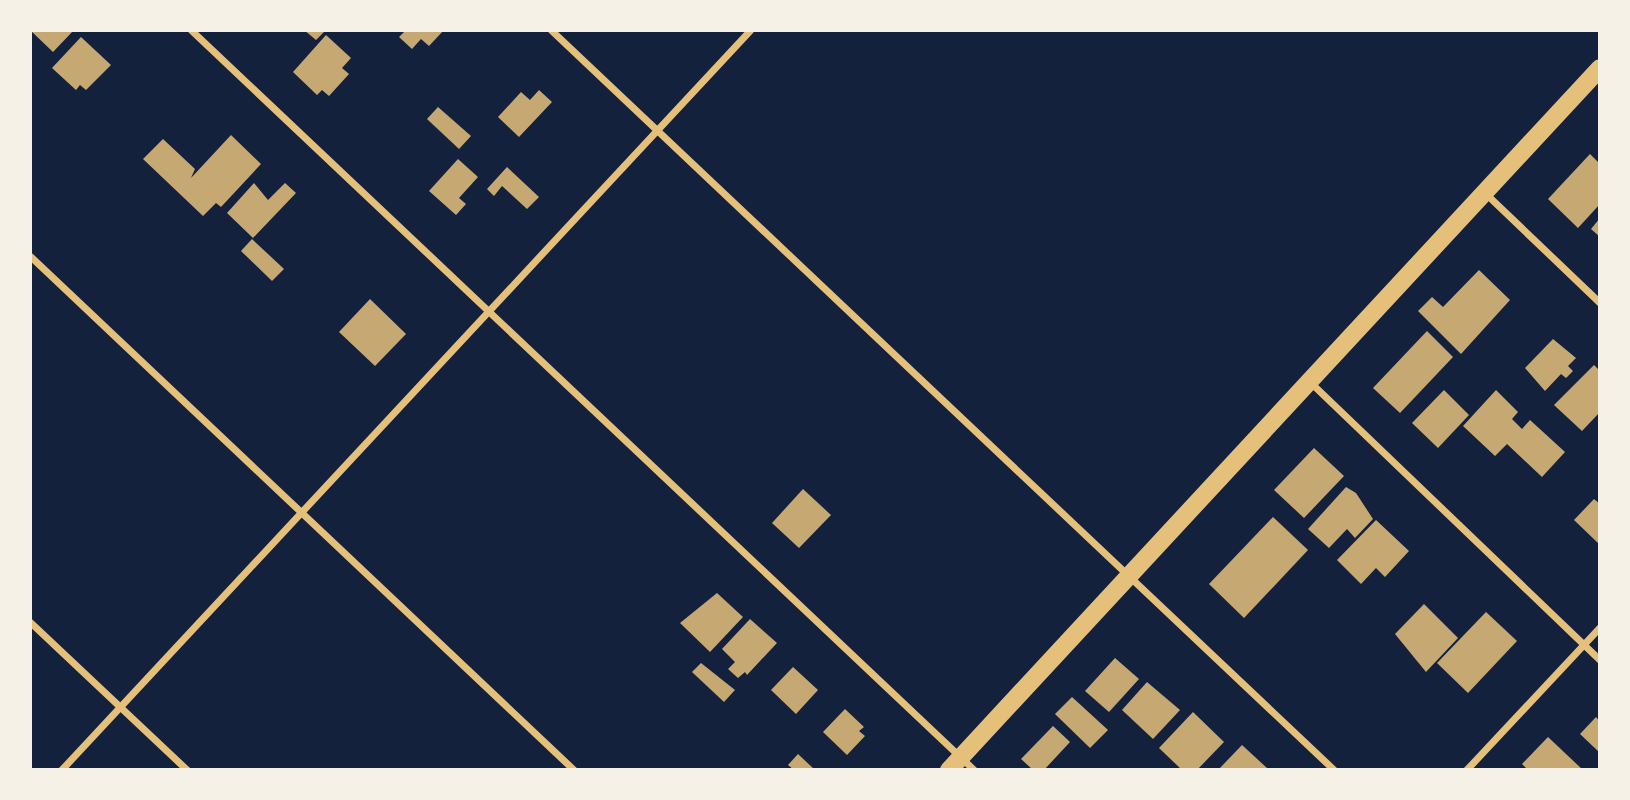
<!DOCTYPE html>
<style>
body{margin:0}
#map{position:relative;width:1630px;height:800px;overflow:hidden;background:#14213d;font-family:Figtree,sans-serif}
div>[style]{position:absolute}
.building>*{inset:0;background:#c6a872}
.minor>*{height:7px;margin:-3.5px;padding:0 3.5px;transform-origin:3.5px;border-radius:3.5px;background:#e5c07b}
.primary>*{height:18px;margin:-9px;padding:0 9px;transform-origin:9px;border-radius:9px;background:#e5c07b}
span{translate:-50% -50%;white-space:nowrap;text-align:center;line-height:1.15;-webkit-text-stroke:6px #f6f1e7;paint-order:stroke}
.frame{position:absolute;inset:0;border:32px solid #f6f1e7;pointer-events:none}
</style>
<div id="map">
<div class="building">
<i style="clip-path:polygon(30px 30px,74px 30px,53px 52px)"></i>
<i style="clip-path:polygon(304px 30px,326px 30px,316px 40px)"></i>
<i style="clip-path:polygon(406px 30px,444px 30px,429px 46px,421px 39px,412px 49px,399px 37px)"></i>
<i style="clip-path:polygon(326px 35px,351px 58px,342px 68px,349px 74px,329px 96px,322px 90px,317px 95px,293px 72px)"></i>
<i style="clip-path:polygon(81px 37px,111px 65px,86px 90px,80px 85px,76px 90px,52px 68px)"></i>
<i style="clip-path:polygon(539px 90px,552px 102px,519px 137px,498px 117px,521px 92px,530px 100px)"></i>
<i style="clip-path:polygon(438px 107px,471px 136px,459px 149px,427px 119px)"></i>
<i style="clip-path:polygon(231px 135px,261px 164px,221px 207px,216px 203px,203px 216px,143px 159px,163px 139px,195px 169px,191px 178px)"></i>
<i style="clip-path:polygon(1590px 154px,1600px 164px,1600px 204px,1578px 228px,1548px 199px)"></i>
<i style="clip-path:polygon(458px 159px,478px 177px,459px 198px,466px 204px,456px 215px,429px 191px)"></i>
<i style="clip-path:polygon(507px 167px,539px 197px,527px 209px,502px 186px,494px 196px,487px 189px)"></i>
<i style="clip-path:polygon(254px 183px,268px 200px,285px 183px,296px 193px,253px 238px,227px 213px)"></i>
<i style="clip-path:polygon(1600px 218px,1600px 237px,1591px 229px)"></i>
<i style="clip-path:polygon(252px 239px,284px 269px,272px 281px,241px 251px)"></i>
<i style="clip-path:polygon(1479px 270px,1510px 300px,1461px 354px,1418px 311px,1432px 297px,1443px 307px)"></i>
<i style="clip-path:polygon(370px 299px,406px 334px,375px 366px,339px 332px)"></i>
<i style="clip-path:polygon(1427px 331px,1453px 357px,1400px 413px,1373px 388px)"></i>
<i style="clip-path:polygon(1553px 339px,1576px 358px,1568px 366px,1573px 371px,1566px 378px,1561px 374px,1545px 391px,1525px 368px)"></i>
<i style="clip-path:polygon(1594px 365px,1600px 371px,1600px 412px,1582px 431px,1554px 405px)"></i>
<i style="clip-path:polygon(1444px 390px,1469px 415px,1438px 448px,1412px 423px)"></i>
<i style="clip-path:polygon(1496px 390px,1518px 412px,1512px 419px,1522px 429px,1530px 420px,1565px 452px,1542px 477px,1507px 444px,1495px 456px,1463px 426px)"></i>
<i style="clip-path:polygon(1314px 448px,1344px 476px,1304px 518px,1274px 490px)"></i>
<i style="clip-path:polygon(1346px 487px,1356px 493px,1373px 519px,1355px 538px,1347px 529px,1329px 548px,1308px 529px)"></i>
<i style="clip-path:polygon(803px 489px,831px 515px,799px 548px,772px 523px)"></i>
<i style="clip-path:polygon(1594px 499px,1600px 504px,1600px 545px,1574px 520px)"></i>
<i style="clip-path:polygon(1273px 517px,1308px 550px,1244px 618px,1209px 584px)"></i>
<i style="clip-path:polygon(1376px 520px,1409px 551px,1385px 577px,1376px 568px,1361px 584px,1337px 560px)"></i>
<i style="clip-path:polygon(717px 593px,743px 617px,710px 652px,680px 623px)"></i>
<i style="clip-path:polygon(1424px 604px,1458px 638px,1426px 672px,1395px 634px)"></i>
<i style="clip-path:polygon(1486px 612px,1517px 641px,1468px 693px,1437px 663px)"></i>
<i style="clip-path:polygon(750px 619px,777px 643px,747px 675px,745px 672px,738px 678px,728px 669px,735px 662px,722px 649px)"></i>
<i style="clip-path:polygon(1115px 658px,1139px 679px,1109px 712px,1085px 691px)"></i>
<i style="clip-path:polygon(701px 663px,735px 690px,724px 702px,692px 672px)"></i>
<i style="clip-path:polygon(793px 667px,818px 690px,796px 714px,771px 690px)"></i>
<i style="clip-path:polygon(1147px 682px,1180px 710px,1153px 739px,1122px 710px)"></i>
<i style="clip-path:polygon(1072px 697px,1108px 730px,1090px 748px,1055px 714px)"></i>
<i style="clip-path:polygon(845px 709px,864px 727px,859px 731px,865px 736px,847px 755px,823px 732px)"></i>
<i style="clip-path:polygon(1193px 712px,1224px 742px,1197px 770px,1182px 770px,1159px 748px)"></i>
<i style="clip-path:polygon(1596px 717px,1600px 722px,1600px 753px,1580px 734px)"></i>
<i style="clip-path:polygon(1053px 726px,1070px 742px,1044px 770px,1033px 770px,1021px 759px)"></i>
<i style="clip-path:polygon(1548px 737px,1583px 770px,1528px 770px,1522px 764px)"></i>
<i style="clip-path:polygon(1242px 745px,1267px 768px,1218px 770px)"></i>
<i style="clip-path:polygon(798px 754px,815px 770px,794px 770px,788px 765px)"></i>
</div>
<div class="minor">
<i style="left:191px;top:30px;width:1077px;rotate:43.38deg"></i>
<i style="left:551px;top:30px;width:1077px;rotate:43.38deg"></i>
<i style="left:1485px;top:193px;width:159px;rotate:43.7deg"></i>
<i style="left:30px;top:256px;width:748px;rotate:43.38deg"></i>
<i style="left:1310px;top:382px;width:402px;rotate:43.8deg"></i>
<i style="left:30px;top:622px;width:216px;rotate:43.3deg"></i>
<i style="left:61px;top:770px;width:1011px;rotate:-47.04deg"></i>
<i style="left:1466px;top:770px;width:196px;rotate:-46.9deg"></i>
</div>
<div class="primary">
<i style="left:949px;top:770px;width:957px;rotate:-47.16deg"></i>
</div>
<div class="frame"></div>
</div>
